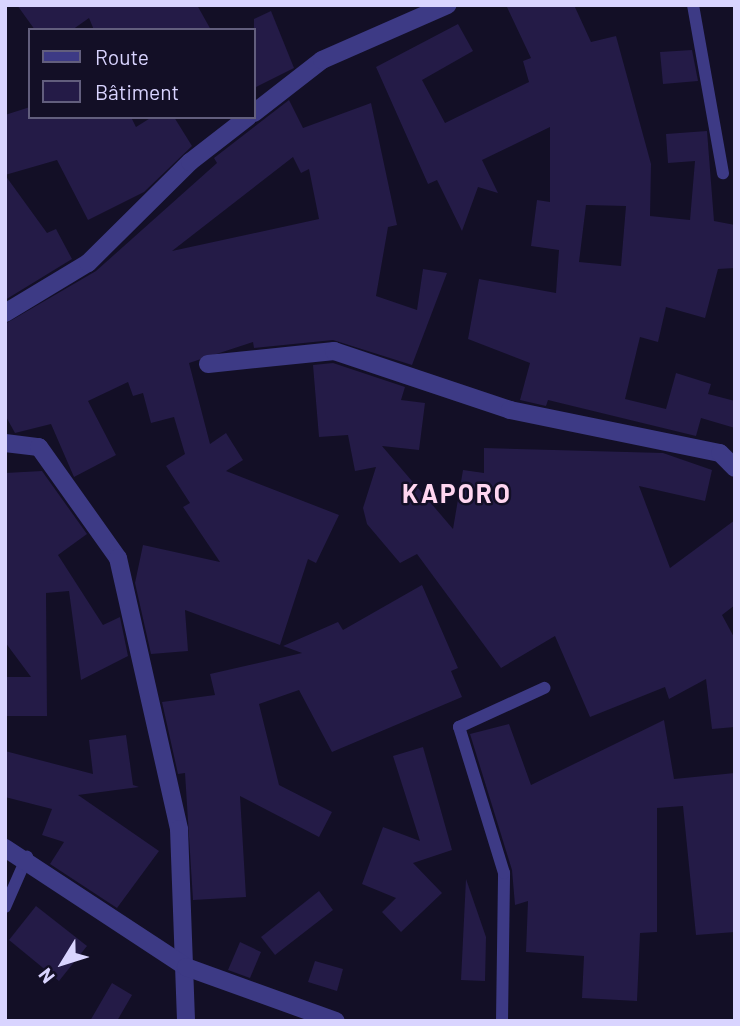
<!DOCTYPE html>
<meta charset="utf-8">
<style>
body{margin:0}
#map{position:relative;width:740px;height:1026px;overflow:hidden;background:#130f26;font-family:Barlow,sans-serif}
div>[style]{position:absolute}
.building>*{inset:0;background:#241b47}
.lane>*{height:12px;margin:-6px;padding:0 6px;transform-origin:6px;border-radius:6px;background:#3d3a85}
.street>*{height:18px;margin:-9px;padding:0 9px;transform-origin:9px;border-radius:9px;background:#3d3a85}
span{translate:-50% -50%;white-space:nowrap;text-align:center;line-height:1.15;-webkit-text-stroke:5px #130f26;paint-order:stroke}
.district-label{font-size:26px;color:#ffd6f0;font-weight:700;letter-spacing:2px}
.frame{position:absolute;inset:0;border:7px solid #d9d4ff;pointer-events:none}
.legend{position:absolute;left:28px;top:28px;width:228px;height:91px;box-sizing:border-box;background:#130f26;border:2px solid #625e7d;margin:0;padding:9px 12px;list-style:none;font-size:21px;color:#d9d4ff}
.legend li{display:flex;align-items:center;gap:14px;height:35px}
.legend b{width:35px;border:2px solid #625e7d}
.north{position:absolute;left:28px;top:928px;width:70px;height:70px;-webkit-text-stroke:5px #130f26;paint-order:stroke;rotate:232deg;font-size:19px;font-weight:700;line-height:28px;text-align:center;color:#d9d4ff}
.north::after{content:'';display:block;margin:auto;width:24px;height:32px;background:#d9d4ff;clip-path:polygon(50% 0,100% 100%,50% 72%,0 100%)}
</style>
<div id="map">
<div class="building">
<i style="clip-path:polygon(17px 5px,197px 5px,211px 30px,94px 30px,89px 18px,72px 30px,35px 30px)"></i>
<i style="clip-path:polygon(evenodd,506px 5px,574px 5px,591px 42px,616px 36px,651px 164px,650px 216px,690px 220px,695px 161px,668px 163px,666px 134px,707px 131px,714px 221px,735px 225px,735px 268px,718px 269px,705px 318px,666px 307px,658px 342px,640px 337px,625px 399px,666px 409px,676px 373px,711px 384px,708px 394px,735px 401px,735px 428px,701px 418px,696px 436px,548px 400px,546px 406px,520px 400px,530px 363px,468px 339px,479px 279px,556px 293px,559px 250px,531px 246px,537px 200px,550px 202px,550px 127px,482px 160px,498px 193px,478px 187px,462px 231px,437px 180px,428px 184px,376px 67px,458px 24px,473px 51px,422px 80px,445px 123px,529px 82px,523px 61px,531px 58px,506px 5px,586px 205px,626px 206px,621px 266px,579px 262px,586px 205px)"></i>
<i style="clip-path:polygon(271px 11px,294px 68px,254px 88px,254px 19px)"></i>
<i style="clip-path:polygon(692px 50px,698px 81px,663px 84px,660px 52px)"></i>
<i style="clip-path:polygon(evenodd,289px 100px,303px 128px,371px 103px,397px 225px,388px 227px,376px 296px,417px 310px,423px 269px,447px 273px,412px 365px,333px 340px,254px 348px,253px 342px,189px 363px,210px 444px,226px 433px,243px 460px,226px 471px,339px 515px,316px 563px,308px 559px,280px 645px,185px 610px,188px 651px,151px 654px,135px 583px,143px 545px,220px 562px,183px 507px,190px 503px,166px 466px,185px 454px,174px 417px,151px 423px,143px 393px,133px 396px,128px 382px,88px 401px,116px 455px,74px 477px,51px 424px,15px 433px,5px 415px,5px 324px,96px 271px,217px 163px,214px 158px,289px 100px,293px 157px,301px 173px,309px 169px,319px 219px,172px 251px,293px 157px)"></i>
<i style="clip-path:polygon(30px 107px,30px 117px,131px 117px,136px 127px,152px 117px,174px 117px,192px 146px,144px 192px,88px 220px,57px 160px,5px 175px,47px 233px,56px 229px,72px 259px,5px 300px,5px 115px)"></i>
<i style="clip-path:polygon(333px 363px,405px 387px,401px 400px,425px 403px,419px 450px,382px 446px,453px 529px,463px 470px,484px 473px,484px 448px,663px 453px,712px 470px,705px 501px,639px 486px,670px 568px,735px 520px,735px 605px,722px 615px,735px 639px,735px 727px,712px 729px,706px 679px,669px 699px,665px 687px,590px 717px,555px 636px,501px 668px,417px 554px,400px 563px,367px 524px,363px 508px,376px 467px,355px 471px,348px 435px,319px 437px,313px 365px)"></i>
<i style="clip-path:polygon(42px 471px,87px 534px,58px 555px,103px 625px,120px 617px,128px 656px,81px 680px,69px 591px,46px 593px,47px 716px,5px 716px,5px 677px,31px 677px,5px 642px,5px 473px)"></i>
<i style="clip-path:polygon(422px 585px,458px 668px,451px 671px,462px 697px,332px 752px,299px 690px,259px 704px,279px 785px,332px 812px,319px 837px,240px 796px,246px 897px,193px 900px,185px 773px,178px 774px,162px 702px,215px 695px,210px 674px,302px 653px,283px 646px,338px 622px,343px 630px)"></i>
<i style="clip-path:polygon(664px 720px,674px 779px,735px 773px,735px 932px,696px 935px,683px 806px,657px 808px,657px 932px,640px 933px,637px 1001px,582px 998px,584px 956px,526px 952px,528px 901px,515px 905px,512px 870px,470px 734px,509px 724px,531px 785px)"></i>
<i style="clip-path:polygon(126px 735px,133px 785px,139px 787px,78px 795px,159px 851px,117px 908px,50px 864px,64px 842px,42px 835px,52px 809px,5px 797px,5px 751px,93px 774px,89px 740px)"></i>
<i style="clip-path:polygon(423px 747px,452px 850px,413px 863px,442px 893px,401px 932px,382px 912px,396px 898px,362px 884px,383px 827px,420px 841px,393px 756px)"></i>
<i style="clip-path:polygon(466px 879px,486px 937px,485px 981px,461px 980px)"></i>
<i style="clip-path:polygon(319px 891px,333px 910px,275px 955px,261px 937px)"></i>
<i style="clip-path:polygon(36px 906px,87px 946px,59px 981px,9px 940px)"></i>
<i style="clip-path:polygon(240px 942px,261px 952px,250px 978px,228px 970px)"></i>
<i style="clip-path:polygon(315px 961px,343px 969px,337px 991px,308px 982px)"></i>
<i style="clip-path:polygon(112px 983px,132px 995px,117px 1021px,90px 1021px)"></i>
</div>
<div class="lane">
<i style="left:693px;top:5px;width:171px;rotate:79.9deg"></i>
<i style="left:5px;top:907px;width:55px;rotate:-66.3deg"></i>
<i style="left:502px;top:1021px;width:148px;rotate:-89.2deg"></i>
<i style="left:504px;top:873px;width:153px;rotate:-107.1deg"></i>
<i style="left:459px;top:727px;width:94px;rotate:-24.6deg"></i>
</div>
<div class="street">
<i style="left:254px;top:113px;width:86px;rotate:-37.9deg"></i>
<i style="left:322px;top:60px;width:137px;rotate:-23.7deg"></i>
<i style="left:5px;top:313px;width:97px;rotate:-31.1deg"></i>
<i style="left:88px;top:263px;width:144px;rotate:-44.7deg"></i>
<i style="left:190px;top:162px;width:73px;rotate:-37.8deg"></i>
<i style="left:208px;top:364px;width:127px;rotate:-5.9deg"></i>
<i style="left:334px;top:351px;width:186px;rotate:18.5deg"></i>
<i style="left:510px;top:410px;width:214px;rotate:11.6deg"></i>
<i style="left:720px;top:453px;width:21px;rotate:45deg"></i>
<i style="left:5px;top:443px;width:34px;rotate:7deg"></i>
<i style="left:39px;top:447px;width:136px;rotate:54.6deg"></i>
<i style="left:118px;top:558px;width:278px;rotate:77.3deg"></i>
<i style="left:179px;top:829px;width:192px;rotate:87.9deg"></i>
<i style="left:5px;top:848px;width:217px;rotate:33.3deg"></i>
<i style="left:186px;top:967px;width:159px;rotate:19.8deg"></i>
</div>
<div class="district-label">
<span style="left:457px;top:493px">KAPORO</span>
</div>
<div class="frame"></div>
<ul class="legend">
<li><b style="height:9px;background:#3d3a85"></b>Route</li>
<li><b style="height:19px;background:#241b47"></b>Bâtiment</li>
</ul>
<div class="north">N</div>
</div>
